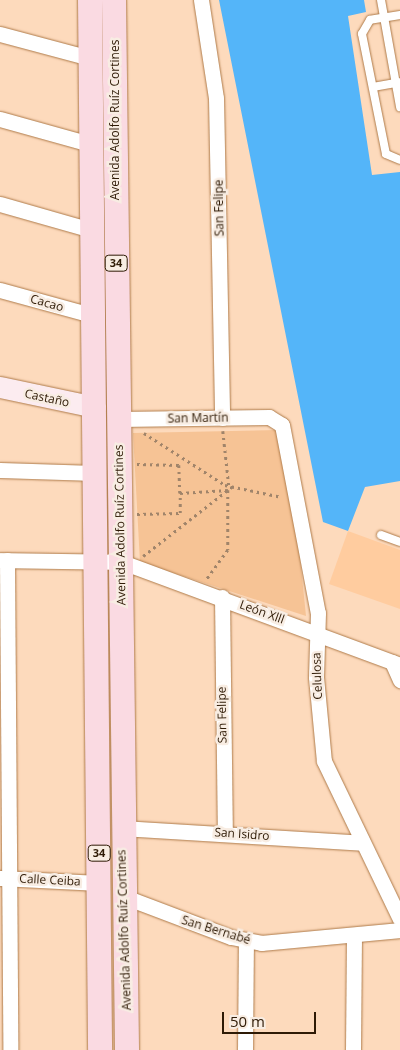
<!DOCTYPE html>
<meta charset="utf-8">
<style>
body{margin:0}
#map{position:relative;width:400px;height:1050px;overflow:hidden;background:#fddabc;font-family:"Open Sans",sans-serif}
div>[style]{position:absolute}
.built>*{inset:0;background:#ffcc9f}
.green>*{inset:0;background:#f6c395}
.building>*{inset:0;background:#54b5f9}
.path>*{height:2.5px;margin-top:-1.25px;transform-origin:0;background:repeating-linear-gradient(90deg,#a0846a 0 2.5px,transparent 0 6.5px)}
.roads{filter:drop-shadow(0 0 1px #af7b4a) drop-shadow(0 0 1px #af7b4a)}
.lane>*{height:8px;margin:-4px;padding:0 4px;transform-origin:4px;border-radius:4px;background:#fff}
.street>*{height:15px;margin:-7.5px;padding:0 7.5px;transform-origin:7.5px;border-radius:7.5px;background:#fff}
.secondary>*{height:21px;margin:-10.5px;padding:0 10.5px;transform-origin:10.5px;border-radius:10.5px;background:#fcecf0}
.primary>*{height:24px;margin:-12px;padding:0 12px;transform-origin:12px;border-radius:12px;background:#fadae2}
span{translate:-50% -50%;white-space:nowrap;text-align:center;line-height:1.15;-webkit-text-stroke:5px #f8ede3;paint-order:stroke}
.shield-label span{padding:1px 4px;background:#f8ede3;border:1px solid;border-radius:4px;-webkit-text-stroke-width:0}
.shield-label{font-size:11px;color:#2e1a05;font-weight:700}
.street-label{font-size:12px;color:#2e1a05}
.scale{position:absolute;left:222px;top:1012px;width:94px;height:22px;box-sizing:border-box;border:2px solid #2e1a05;border-top:0;padding-left:6px;font-size:15px;line-height:18px;white-space:nowrap;color:#2e1a05;-webkit-text-stroke:4px #f8ede3;paint-order:stroke}
</style>
<div id="map">
<div class="built">
<i style="clip-path:polygon(348px 531px,400px 550px,400px 609px,329px 584px)"></i>
</div>
<div class="green">
<i style="clip-path:polygon(279px 430px,294px 499px,306px 616px,140px 562px,133px 433px)"></i>
</div>
<div class="building">
<i style="clip-path:polygon(219px 0,364px 0,366px 12px,348px 16px,372px 175px,400px 172px,400px 481px,365px 487px,348px 531px,323px 522px)"></i>
</div>
<div class="path">
<i style="left:223px;top:431px;width:55px;rotate:83.8deg"></i>
<i style="left:144px;top:433px;width:96px;rotate:32.7deg"></i>
<i style="left:225px;top:485px;width:58px;rotate:11.9deg"></i>
<i style="left:137px;top:464px;width:42px;rotate:1.4deg"></i>
<i style="left:179px;top:465px;width:28px;rotate:88deg"></i>
<i style="left:180px;top:493px;width:48px;rotate:-3.6deg"></i>
<i style="left:228px;top:490px;width:60px;rotate:90deg"></i>
<i style="left:228px;top:550px;width:37px;rotate:126deg"></i>
<i style="left:137px;top:514px;width:43px;rotate:-1.3deg"></i>
<i style="left:180px;top:513px;width:20px;rotate:-90deg"></i>
<i style="left:143px;top:556px;width:114px;rotate:-37.9deg"></i>
</div>
<div class="roads">
<div class="lane">
<i style="left:381px;top:0;width:109px;rotate:79.9deg"></i>
<i style="left:400px;top:15px;width:30px;rotate:171deg"></i>
<i style="left:370px;top:20px;width:16px;rotate:120deg"></i>
<i style="left:362px;top:34px;width:122px;rotate:78.7deg"></i>
<i style="left:386px;top:154px;width:15px;rotate:23deg"></i>
<i style="left:373px;top:87px;width:27px;rotate:-10deg"></i>
<i style="left:381px;top:535px;width:20px;rotate:20deg"></i>
</div>
<div class="street">
<i style="left:201px;top:0;width:99px;rotate:81.3deg"></i>
<i style="left:216px;top:98px;width:320px;rotate:88.9deg"></i>
<i style="left:0;top:34px;width:93px;rotate:14.9deg"></i>
<i style="left:0;top:119px;width:97px;rotate:15.6deg"></i>
<i style="left:0;top:204px;width:99px;rotate:15.9deg"></i>
<i style="left:0;top:290px;width:98px;rotate:15.3deg"></i>
<i style="left:118px;top:419px;width:151px;rotate:-0.8deg"></i>
<i style="left:269px;top:417px;width:15px;rotate:32deg"></i>
<i style="left:282px;top:425px;width:191px;rotate:79.2deg"></i>
<i style="left:318px;top:613px;width:64px;rotate:91.8deg"></i>
<i style="left:316px;top:677px;width:84px;rotate:84.6deg"></i>
<i style="left:324px;top:761px;width:175px;rotate:64.3deg"></i>
<i style="left:0;top:470px;width:95px;rotate:1.8deg"></i>
<i style="left:0;top:560px;width:122px;rotate:0.9deg"></i>
<i style="left:122px;top:562px;width:296px;rotate:20.3deg"></i>
<i style="left:7px;top:560px;width:490px;rotate:89.6deg"></i>
<i style="left:222px;top:597px;width:235px;rotate:89.3deg"></i>
<i style="left:392px;top:662px;width:20px;rotate:66deg"></i>
<i style="left:121px;top:828px;width:242px;rotate:3.5deg"></i>
<i style="left:0;top:878px;width:99px;rotate:2.9deg"></i>
<i style="left:125px;top:897px;width:113px;rotate:20.7deg"></i>
<i style="left:231px;top:937px;width:31px;rotate:11deg"></i>
<i style="left:261px;top:943px;width:140px;rotate:-5.3deg"></i>
<i style="left:245px;top:1050px;width:110px;rotate:-89.5deg"></i>
<i style="left:353px;top:1050px;width:113px;rotate:-89.5deg"></i>
</div>
<div class="secondary">
<i style="left:0;top:387px;width:97px;rotate:11.9deg"></i>
</div>
<div class="primary">
<i style="left:90px;top:0;width:1050px;rotate:89.45deg"></i>
<i style="left:114px;top:0;width:1050px;rotate:89.29deg"></i>
</div>
</div>
<div class="shield-label">
<span style="left:116px;top:263px">34</span>
<span style="left:99px;top:853px">34</span>
</div>
<div class="street-label">
<span style="left:115px;top:120px;rotate:-90deg">Avenida Adolfo Ruíz Cortines</span>
<span style="left:219px;top:208px;rotate:-91deg">San Felipe</span>
<span style="left:47px;top:303px;rotate:16deg">Cacao</span>
<span style="left:47px;top:398px;rotate:12deg">Castaño</span>
<span style="left:198px;top:418px;rotate:-1deg">San Martín</span>
<span style="left:120px;top:525px;rotate:-91deg">Avenida Adolfo Ruíz Cortines</span>
<span style="left:262px;top:612px;rotate:20deg">León Xlll</span>
<span style="left:317px;top:676px;rotate:-92deg">Celulosa</span>
<span style="left:222px;top:715px;rotate:-91deg">San Felipe</span>
<span style="left:242px;top:834px;rotate:4deg">San Isidro</span>
<span style="left:50px;top:880px;rotate:3deg">Calle Ceiba</span>
<span style="left:124px;top:930px;rotate:-92deg">Avenida Adolfo Ruíz Cortines</span>
<span style="left:216px;top:930px;rotate:17deg">San Bernabé</span>
</div>
<div class="scale">50 m</div>
</div>
